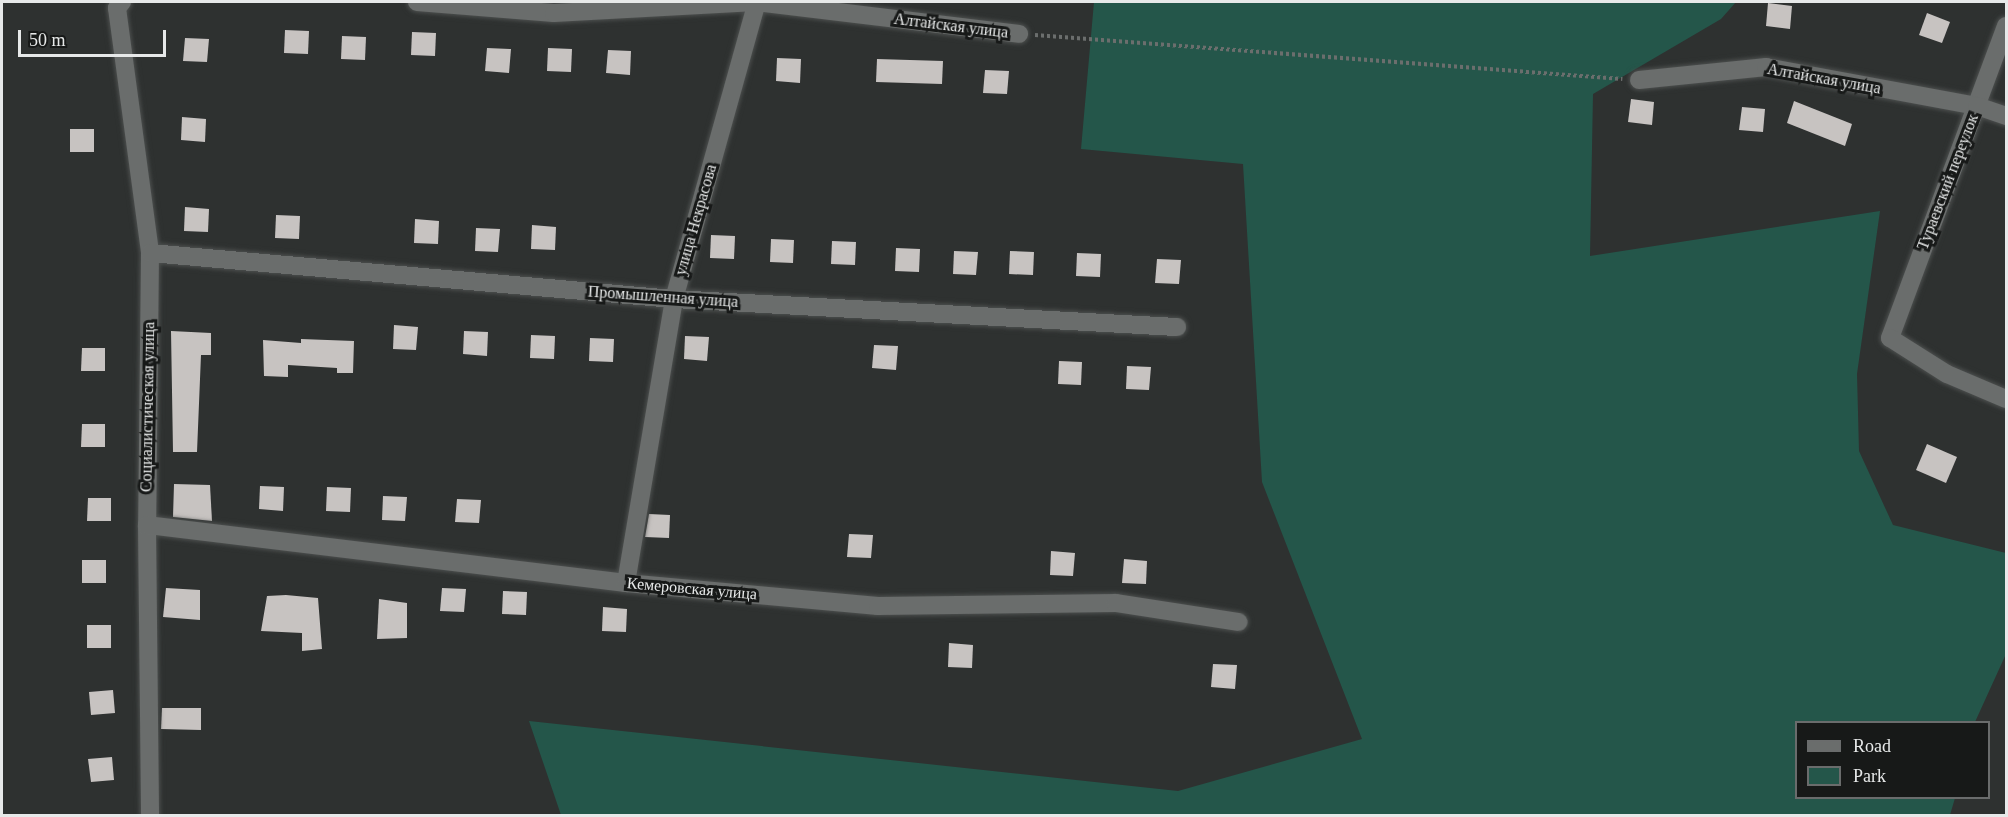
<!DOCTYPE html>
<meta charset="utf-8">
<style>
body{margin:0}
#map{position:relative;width:2008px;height:817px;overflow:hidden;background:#2e3130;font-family:Georgia,serif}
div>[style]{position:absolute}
.green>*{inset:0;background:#24564a}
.building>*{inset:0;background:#c7c3c1}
.path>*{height:4px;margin-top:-2px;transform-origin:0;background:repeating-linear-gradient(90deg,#6b6e6d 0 3px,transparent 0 6px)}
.roads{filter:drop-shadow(0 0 2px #4c4f4e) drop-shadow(0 0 2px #4c4f4e)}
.minor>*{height:18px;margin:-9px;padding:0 9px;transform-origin:9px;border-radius:9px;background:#6a6d6c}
span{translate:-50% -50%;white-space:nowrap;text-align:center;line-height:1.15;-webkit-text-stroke:6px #171918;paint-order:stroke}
.street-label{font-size:16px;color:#e7e9e9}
.frame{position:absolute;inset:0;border:3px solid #e7e9e9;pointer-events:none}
.legend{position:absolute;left:1795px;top:721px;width:195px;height:78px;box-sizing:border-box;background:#171918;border:2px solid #6a6c6c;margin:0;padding:8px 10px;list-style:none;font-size:18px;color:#e7e9e9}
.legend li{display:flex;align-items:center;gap:12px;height:30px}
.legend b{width:30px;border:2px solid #6a6c6c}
.scale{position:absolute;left:18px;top:30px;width:148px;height:27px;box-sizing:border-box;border:3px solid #e7e9e9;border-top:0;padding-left:8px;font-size:18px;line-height:21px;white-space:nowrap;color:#e7e9e9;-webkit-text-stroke:4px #171918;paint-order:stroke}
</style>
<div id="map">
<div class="green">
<i style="clip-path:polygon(1094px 2px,1736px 2px,1721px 19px,1593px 94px,1590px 256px,1880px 211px,1857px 374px,1859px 451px,1893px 525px,2006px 553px,2006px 654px,1975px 722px,1796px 722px,1796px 798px,1955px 798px,1950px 815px,561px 815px,529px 721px,1178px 791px,1362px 739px,1262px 482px,1243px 164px,1081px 149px)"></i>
</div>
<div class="building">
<i style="clip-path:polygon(1768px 3px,1792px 6px,1790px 29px,1766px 26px)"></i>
<i style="clip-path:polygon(1927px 13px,1950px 22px,1942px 43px,1919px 35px)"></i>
<i style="clip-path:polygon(285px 30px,309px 31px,308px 54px,284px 53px)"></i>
<i style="clip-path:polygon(412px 32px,436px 33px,435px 56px,411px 55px)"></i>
<i style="clip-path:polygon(342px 36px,366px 37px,365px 60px,341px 59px)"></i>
<i style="clip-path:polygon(185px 38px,209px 39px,207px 62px,183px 61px)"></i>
<i style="clip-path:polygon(487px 48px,511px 49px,509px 73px,485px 71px)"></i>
<i style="clip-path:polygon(548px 48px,572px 49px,571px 72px,547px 71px)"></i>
<i style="clip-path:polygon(608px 50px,631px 51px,630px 75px,606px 73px)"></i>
<i style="clip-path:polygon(777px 58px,801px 59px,800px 83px,776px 81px)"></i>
<i style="clip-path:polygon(877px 59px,943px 61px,942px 84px,876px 82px)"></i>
<i style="clip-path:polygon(985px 70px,1009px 71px,1007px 94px,983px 93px)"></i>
<i style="clip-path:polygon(1631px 99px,1654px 102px,1652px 125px,1628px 122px)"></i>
<i style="clip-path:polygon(1794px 101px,1852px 124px,1845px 146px,1787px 123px)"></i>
<i style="clip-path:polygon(1742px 107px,1765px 109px,1763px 132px,1739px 130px)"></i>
<i style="clip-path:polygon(182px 117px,206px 119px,205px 142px,181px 140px)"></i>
<i style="clip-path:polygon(70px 129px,94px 129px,94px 152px,70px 152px)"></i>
<i style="clip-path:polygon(185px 207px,209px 209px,208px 232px,184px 231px)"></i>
<i style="clip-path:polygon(276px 215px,300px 216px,299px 239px,275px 238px)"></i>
<i style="clip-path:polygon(415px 219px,439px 221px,438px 244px,414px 243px)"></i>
<i style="clip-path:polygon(532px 225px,556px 227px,555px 250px,531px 249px)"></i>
<i style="clip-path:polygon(476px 228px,500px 229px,498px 252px,475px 251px)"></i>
<i style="clip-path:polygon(711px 235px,735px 236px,734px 259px,710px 258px)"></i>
<i style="clip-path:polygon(771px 239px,794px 240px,793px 263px,770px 262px)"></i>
<i style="clip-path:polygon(832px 241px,856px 242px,855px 265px,831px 264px)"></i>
<i style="clip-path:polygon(896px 248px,920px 249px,919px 272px,895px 271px)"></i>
<i style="clip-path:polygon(954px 251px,978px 252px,976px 275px,953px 274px)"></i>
<i style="clip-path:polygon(1010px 251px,1034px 252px,1033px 275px,1009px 274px)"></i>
<i style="clip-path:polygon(1077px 253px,1101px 254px,1100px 277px,1076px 276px)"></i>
<i style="clip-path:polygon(1157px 259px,1181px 260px,1179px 284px,1155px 283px)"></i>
<i style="clip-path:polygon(394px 325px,418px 327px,416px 350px,393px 349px)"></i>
<i style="clip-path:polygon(171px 331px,211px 333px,211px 355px,201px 355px,197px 452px,173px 452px)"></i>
<i style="clip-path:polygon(464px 331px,488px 332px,487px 356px,463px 354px)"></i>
<i style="clip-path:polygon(531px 335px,555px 336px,554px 359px,530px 358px)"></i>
<i style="clip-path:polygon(685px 336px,709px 337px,707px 361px,684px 359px)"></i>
<i style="clip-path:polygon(590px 338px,614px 339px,613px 362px,589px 361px)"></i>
<i style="clip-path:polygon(301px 339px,354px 341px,353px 373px,337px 373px,337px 368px,288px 365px,288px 377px,264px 376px,263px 340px,301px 343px)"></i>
<i style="clip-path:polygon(874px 345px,898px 346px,896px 370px,872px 368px)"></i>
<i style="clip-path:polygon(82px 348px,105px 348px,105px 371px,81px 371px)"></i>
<i style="clip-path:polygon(1059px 361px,1082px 362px,1081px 385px,1058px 384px)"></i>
<i style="clip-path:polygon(1127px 366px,1151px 367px,1149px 390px,1126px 389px)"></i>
<i style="clip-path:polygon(82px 424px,105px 424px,105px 447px,81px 447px)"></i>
<i style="clip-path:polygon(1927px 444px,1957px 457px,1946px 483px,1916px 470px)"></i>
<i style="clip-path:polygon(174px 484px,210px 485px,212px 521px,173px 517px)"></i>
<i style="clip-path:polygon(260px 486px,284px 487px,283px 511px,259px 509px)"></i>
<i style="clip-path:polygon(327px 487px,351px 488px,350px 512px,326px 511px)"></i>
<i style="clip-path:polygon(383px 496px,407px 497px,405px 521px,382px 520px)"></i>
<i style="clip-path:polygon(88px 498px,111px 498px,111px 521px,87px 521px)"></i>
<i style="clip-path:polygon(457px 499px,481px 500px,479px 523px,455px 522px)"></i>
<i style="clip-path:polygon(649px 514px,670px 515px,669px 538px,645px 537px)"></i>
<i style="clip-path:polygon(849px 534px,873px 535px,871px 558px,847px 557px)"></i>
<i style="clip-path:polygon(1051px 551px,1075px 553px,1073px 576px,1050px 575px)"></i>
<i style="clip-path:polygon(1124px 559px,1147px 561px,1146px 584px,1122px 583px)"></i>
<i style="clip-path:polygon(82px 560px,106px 560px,106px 583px,82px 583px)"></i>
<i style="clip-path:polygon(166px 588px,200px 590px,200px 620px,163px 617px)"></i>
<i style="clip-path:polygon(442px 588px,466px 589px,464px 612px,440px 611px)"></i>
<i style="clip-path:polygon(503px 591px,527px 592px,526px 615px,502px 614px)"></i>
<i style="clip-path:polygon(286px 595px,318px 598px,322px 649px,302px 651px,302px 633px,261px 631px,267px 596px)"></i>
<i style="clip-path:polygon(379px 599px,407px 603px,407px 638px,377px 639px)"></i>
<i style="clip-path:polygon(603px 607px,627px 609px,626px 632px,602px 631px)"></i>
<i style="clip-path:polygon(87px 625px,111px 625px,111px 648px,87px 648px)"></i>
<i style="clip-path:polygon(949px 643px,973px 645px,972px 668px,948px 667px)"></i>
<i style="clip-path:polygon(1213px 664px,1237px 665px,1235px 689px,1211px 687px)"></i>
<i style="clip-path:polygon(113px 690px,115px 713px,91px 715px,89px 692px)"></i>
<i style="clip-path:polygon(162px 708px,201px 708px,201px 730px,161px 729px)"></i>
<i style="clip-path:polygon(112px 757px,114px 780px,91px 782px,88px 759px)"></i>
</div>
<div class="path">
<i style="left:1035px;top:35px;width:589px;rotate:4.29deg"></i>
</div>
<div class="roads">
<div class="minor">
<i style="left:122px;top:2px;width:8px;rotate:130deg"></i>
<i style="left:117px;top:8px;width:247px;rotate:82.3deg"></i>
<i style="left:150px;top:253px;width:272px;rotate:90.6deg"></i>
<i style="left:147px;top:525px;width:291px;rotate:89.4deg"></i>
<i style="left:417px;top:2px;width:137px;rotate:4.6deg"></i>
<i style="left:554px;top:13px;width:202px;rotate:-3.1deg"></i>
<i style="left:756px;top:2px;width:265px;rotate:6.9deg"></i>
<i style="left:2006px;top:26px;width:333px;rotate:110.4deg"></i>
<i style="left:1890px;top:338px;width:67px;rotate:32.3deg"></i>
<i style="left:1947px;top:374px;width:64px;rotate:23deg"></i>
<i style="left:1639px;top:80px;width:128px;rotate:-5.8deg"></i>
<i style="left:1766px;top:67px;width:215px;rotate:10.5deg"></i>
<i style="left:1977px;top:106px;width:31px;rotate:19deg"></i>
<i style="left:150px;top:253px;width:526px;rotate:5.02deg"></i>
<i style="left:674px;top:299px;width:504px;rotate:3.19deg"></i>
<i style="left:147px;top:525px;width:482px;rotate:6.9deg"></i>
<i style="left:626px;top:583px;width:253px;rotate:5.2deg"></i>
<i style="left:878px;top:606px;width:238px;rotate:-0.7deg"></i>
<i style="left:1116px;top:603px;width:124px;rotate:8.8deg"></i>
<i style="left:626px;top:583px;width:288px;rotate:-80.4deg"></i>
<i style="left:674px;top:299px;width:308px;rotate:-74.4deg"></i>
</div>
</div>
<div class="street-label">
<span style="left:951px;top:26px;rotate:7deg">Алтайская улица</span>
<span style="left:1824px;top:79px;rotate:10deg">Алтайская улица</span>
<span style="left:1948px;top:182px;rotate:-69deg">Тураевский переулок</span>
<span style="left:696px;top:220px;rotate:-74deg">улица Некрасова</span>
<span style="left:663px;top:297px;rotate:4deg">Промышленная улица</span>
<span style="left:148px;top:407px;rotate:-89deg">Социалистическая улица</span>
<span style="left:692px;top:589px;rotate:5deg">Кемеровская улица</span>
</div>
<div class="frame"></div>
<ul class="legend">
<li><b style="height:8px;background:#6a6d6c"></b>Road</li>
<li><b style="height:16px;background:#24564a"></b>Park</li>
</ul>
<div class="scale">50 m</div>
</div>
